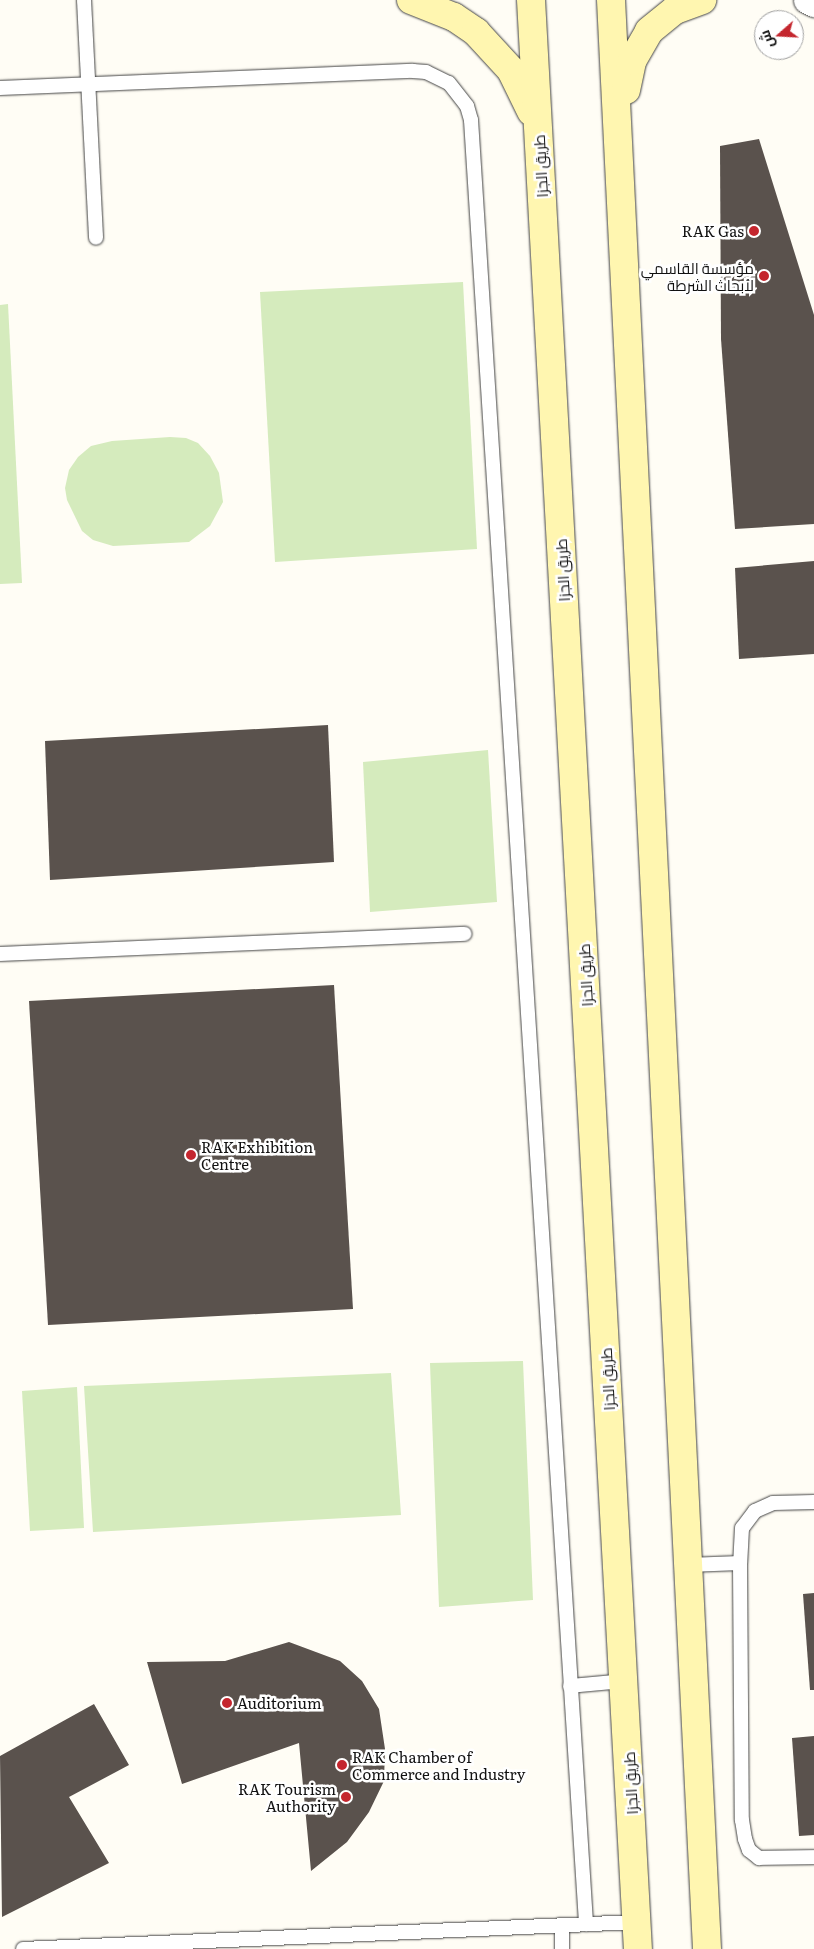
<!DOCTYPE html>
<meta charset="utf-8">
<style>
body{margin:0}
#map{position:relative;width:814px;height:1949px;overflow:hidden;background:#fffdf5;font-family:Literata,Cairo,serif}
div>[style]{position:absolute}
.green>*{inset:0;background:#d5ebbd}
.building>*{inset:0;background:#5a524d}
.roads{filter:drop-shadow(0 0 1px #444) drop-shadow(0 0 1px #444)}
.service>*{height:14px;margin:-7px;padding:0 7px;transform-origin:7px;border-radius:7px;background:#fff}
.minor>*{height:28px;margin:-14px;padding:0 14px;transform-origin:14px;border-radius:14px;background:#fff}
.secondary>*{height:28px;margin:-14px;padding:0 14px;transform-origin:14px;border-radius:14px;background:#fff6b0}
.dots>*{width:14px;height:14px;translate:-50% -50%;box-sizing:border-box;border:2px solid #fff;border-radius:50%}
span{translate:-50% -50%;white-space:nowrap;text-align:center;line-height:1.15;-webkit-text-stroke:5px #fff;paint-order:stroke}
.street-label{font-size:15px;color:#111}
.poi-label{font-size:15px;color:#111}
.right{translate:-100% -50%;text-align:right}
.left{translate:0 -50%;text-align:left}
.north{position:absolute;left:754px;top:10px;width:50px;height:50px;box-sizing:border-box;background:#fff;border:1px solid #a0a0a0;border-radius:50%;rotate:251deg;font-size:14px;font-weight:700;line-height:20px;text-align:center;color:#111}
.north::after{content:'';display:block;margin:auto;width:18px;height:22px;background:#c4262e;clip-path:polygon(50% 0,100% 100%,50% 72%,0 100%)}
</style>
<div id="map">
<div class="green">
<i style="clip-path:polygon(463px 282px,477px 549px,275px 562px,260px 292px)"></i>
<i style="clip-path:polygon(8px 304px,22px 583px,0 584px,0 305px)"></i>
<i style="clip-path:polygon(170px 437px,186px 438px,198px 443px,210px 456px,219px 473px,223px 502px,210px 526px,189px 542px,113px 546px,93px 540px,82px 531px,67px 500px,65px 488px,69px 470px,78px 457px,91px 446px,112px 441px)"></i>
<i style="clip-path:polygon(488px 750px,497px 902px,370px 912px,363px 762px)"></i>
<i style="clip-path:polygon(523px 1361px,533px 1600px,439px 1607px,430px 1363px)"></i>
<i style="clip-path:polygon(391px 1373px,401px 1515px,93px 1532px,84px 1386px)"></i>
<i style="clip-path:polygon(77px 1387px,84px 1528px,30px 1531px,22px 1391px)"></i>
</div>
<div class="building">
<i style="clip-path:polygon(759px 139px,814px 315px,814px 524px,735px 529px,721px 339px,720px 146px)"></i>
<i style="clip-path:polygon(814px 561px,814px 654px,739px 659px,735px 568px)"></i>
<i style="clip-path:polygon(328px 725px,334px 862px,50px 880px,45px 741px)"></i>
<i style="clip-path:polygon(334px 985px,353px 1309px,48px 1325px,29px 1001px)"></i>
<i style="clip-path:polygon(814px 1593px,814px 1690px,810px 1690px,803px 1594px)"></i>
<i style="clip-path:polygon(289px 1642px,340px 1661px,362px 1681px,379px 1709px,385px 1749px,384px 1781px,369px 1812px,347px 1842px,311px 1871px,299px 1743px,182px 1784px,147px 1662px,225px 1661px)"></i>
<i style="clip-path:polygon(94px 1704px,129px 1765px,69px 1797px,109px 1863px,2px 1917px,0 1756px)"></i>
<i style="clip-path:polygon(814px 1736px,814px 1835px,799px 1836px,792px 1738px)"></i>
</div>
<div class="roads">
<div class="service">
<i style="left:84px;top:0;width:238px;rotate:87.1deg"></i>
<i style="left:0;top:88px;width:413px;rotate:-2.4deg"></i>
<i style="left:413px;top:71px;width:13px;rotate:4deg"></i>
<i style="left:426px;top:72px;width:25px;rotate:26deg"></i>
<i style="left:449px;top:83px;width:29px;rotate:52deg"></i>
<i style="left:467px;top:106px;width:15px;rotate:74deg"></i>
<i style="left:471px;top:120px;width:1808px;rotate:86.35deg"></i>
<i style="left:0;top:954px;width:465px;rotate:-2.5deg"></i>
<i style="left:814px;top:1502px;width:41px;rotate:178.6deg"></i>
<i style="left:773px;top:1503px;width:20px;rotate:156deg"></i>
<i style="left:755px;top:1511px;width:21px;rotate:127deg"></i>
<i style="left:742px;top:1528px;width:35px;rotate:93deg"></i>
<i style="left:740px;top:1563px;width:257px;rotate:89.6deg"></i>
<i style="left:742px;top:1820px;width:19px;rotate:81deg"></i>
<i style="left:745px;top:1839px;width:12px;rotate:70deg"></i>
<i style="left:749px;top:1850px;width:13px;rotate:39deg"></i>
<i style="left:759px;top:1858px;width:55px;rotate:-1deg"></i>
<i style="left:688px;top:1565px;width:52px;rotate:-2.2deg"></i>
<i style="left:570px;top:1686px;width:54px;rotate:-5.3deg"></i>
<i style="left:562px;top:1925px;width:24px;rotate:90deg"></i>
<i style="left:23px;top:1949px;width:615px;rotate:-2.52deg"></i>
</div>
<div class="minor">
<i style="left:808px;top:0;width:7px;rotate:27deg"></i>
</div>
<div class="secondary">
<i style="left:411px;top:0;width:46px;rotate:21.6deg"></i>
<i style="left:454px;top:17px;width:27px;rotate:34deg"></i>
<i style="left:476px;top:32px;width:52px;rotate:47.4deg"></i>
<i style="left:511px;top:70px;width:46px;rotate:64deg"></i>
<i style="left:531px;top:0;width:1952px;rotate:86.86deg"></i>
<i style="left:611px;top:0;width:1951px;rotate:87.18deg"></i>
<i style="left:626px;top:90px;width:30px;rotate:-78deg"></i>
<i style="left:632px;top:61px;width:34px;rotate:-60deg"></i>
<i style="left:649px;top:31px;width:33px;rotate:-39deg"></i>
<i style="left:675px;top:10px;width:29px;rotate:-20deg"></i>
</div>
</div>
<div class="dots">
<i style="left:754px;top:231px;background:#c4262e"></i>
<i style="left:764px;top:276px;background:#c4262e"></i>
<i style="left:191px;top:1155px;background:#c4262e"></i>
<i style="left:227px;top:1703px;background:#c4262e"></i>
<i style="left:342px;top:1765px;background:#c4262e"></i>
<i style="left:346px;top:1797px;background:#c4262e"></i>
</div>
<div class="street-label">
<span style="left:540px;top:166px;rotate:-93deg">طريق الجزا</span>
<span style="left:562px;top:570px;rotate:-93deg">طريق الجزا</span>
<span style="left:585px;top:975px;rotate:-93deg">طريق الجزا</span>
<span style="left:607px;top:1379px;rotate:-93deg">طريق الجزا</span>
<span style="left:630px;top:1783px;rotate:-93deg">طريق الجزا</span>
</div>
<div class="poi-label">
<span class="right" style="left:744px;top:231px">RAK Gas</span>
<span class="right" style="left:754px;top:276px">مؤسسة القاسمي<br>لأبحاث الشرطة</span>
<span class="left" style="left:201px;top:1155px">RAK Exhibition<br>Centre</span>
<span class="left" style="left:237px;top:1703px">Auditorium</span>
<span class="left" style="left:352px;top:1765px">RAK Chamber of<br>Commerce and Industry</span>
<span class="right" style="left:336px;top:1797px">RAK Tourism<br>Authority</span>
</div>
<div class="north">ش</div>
</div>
